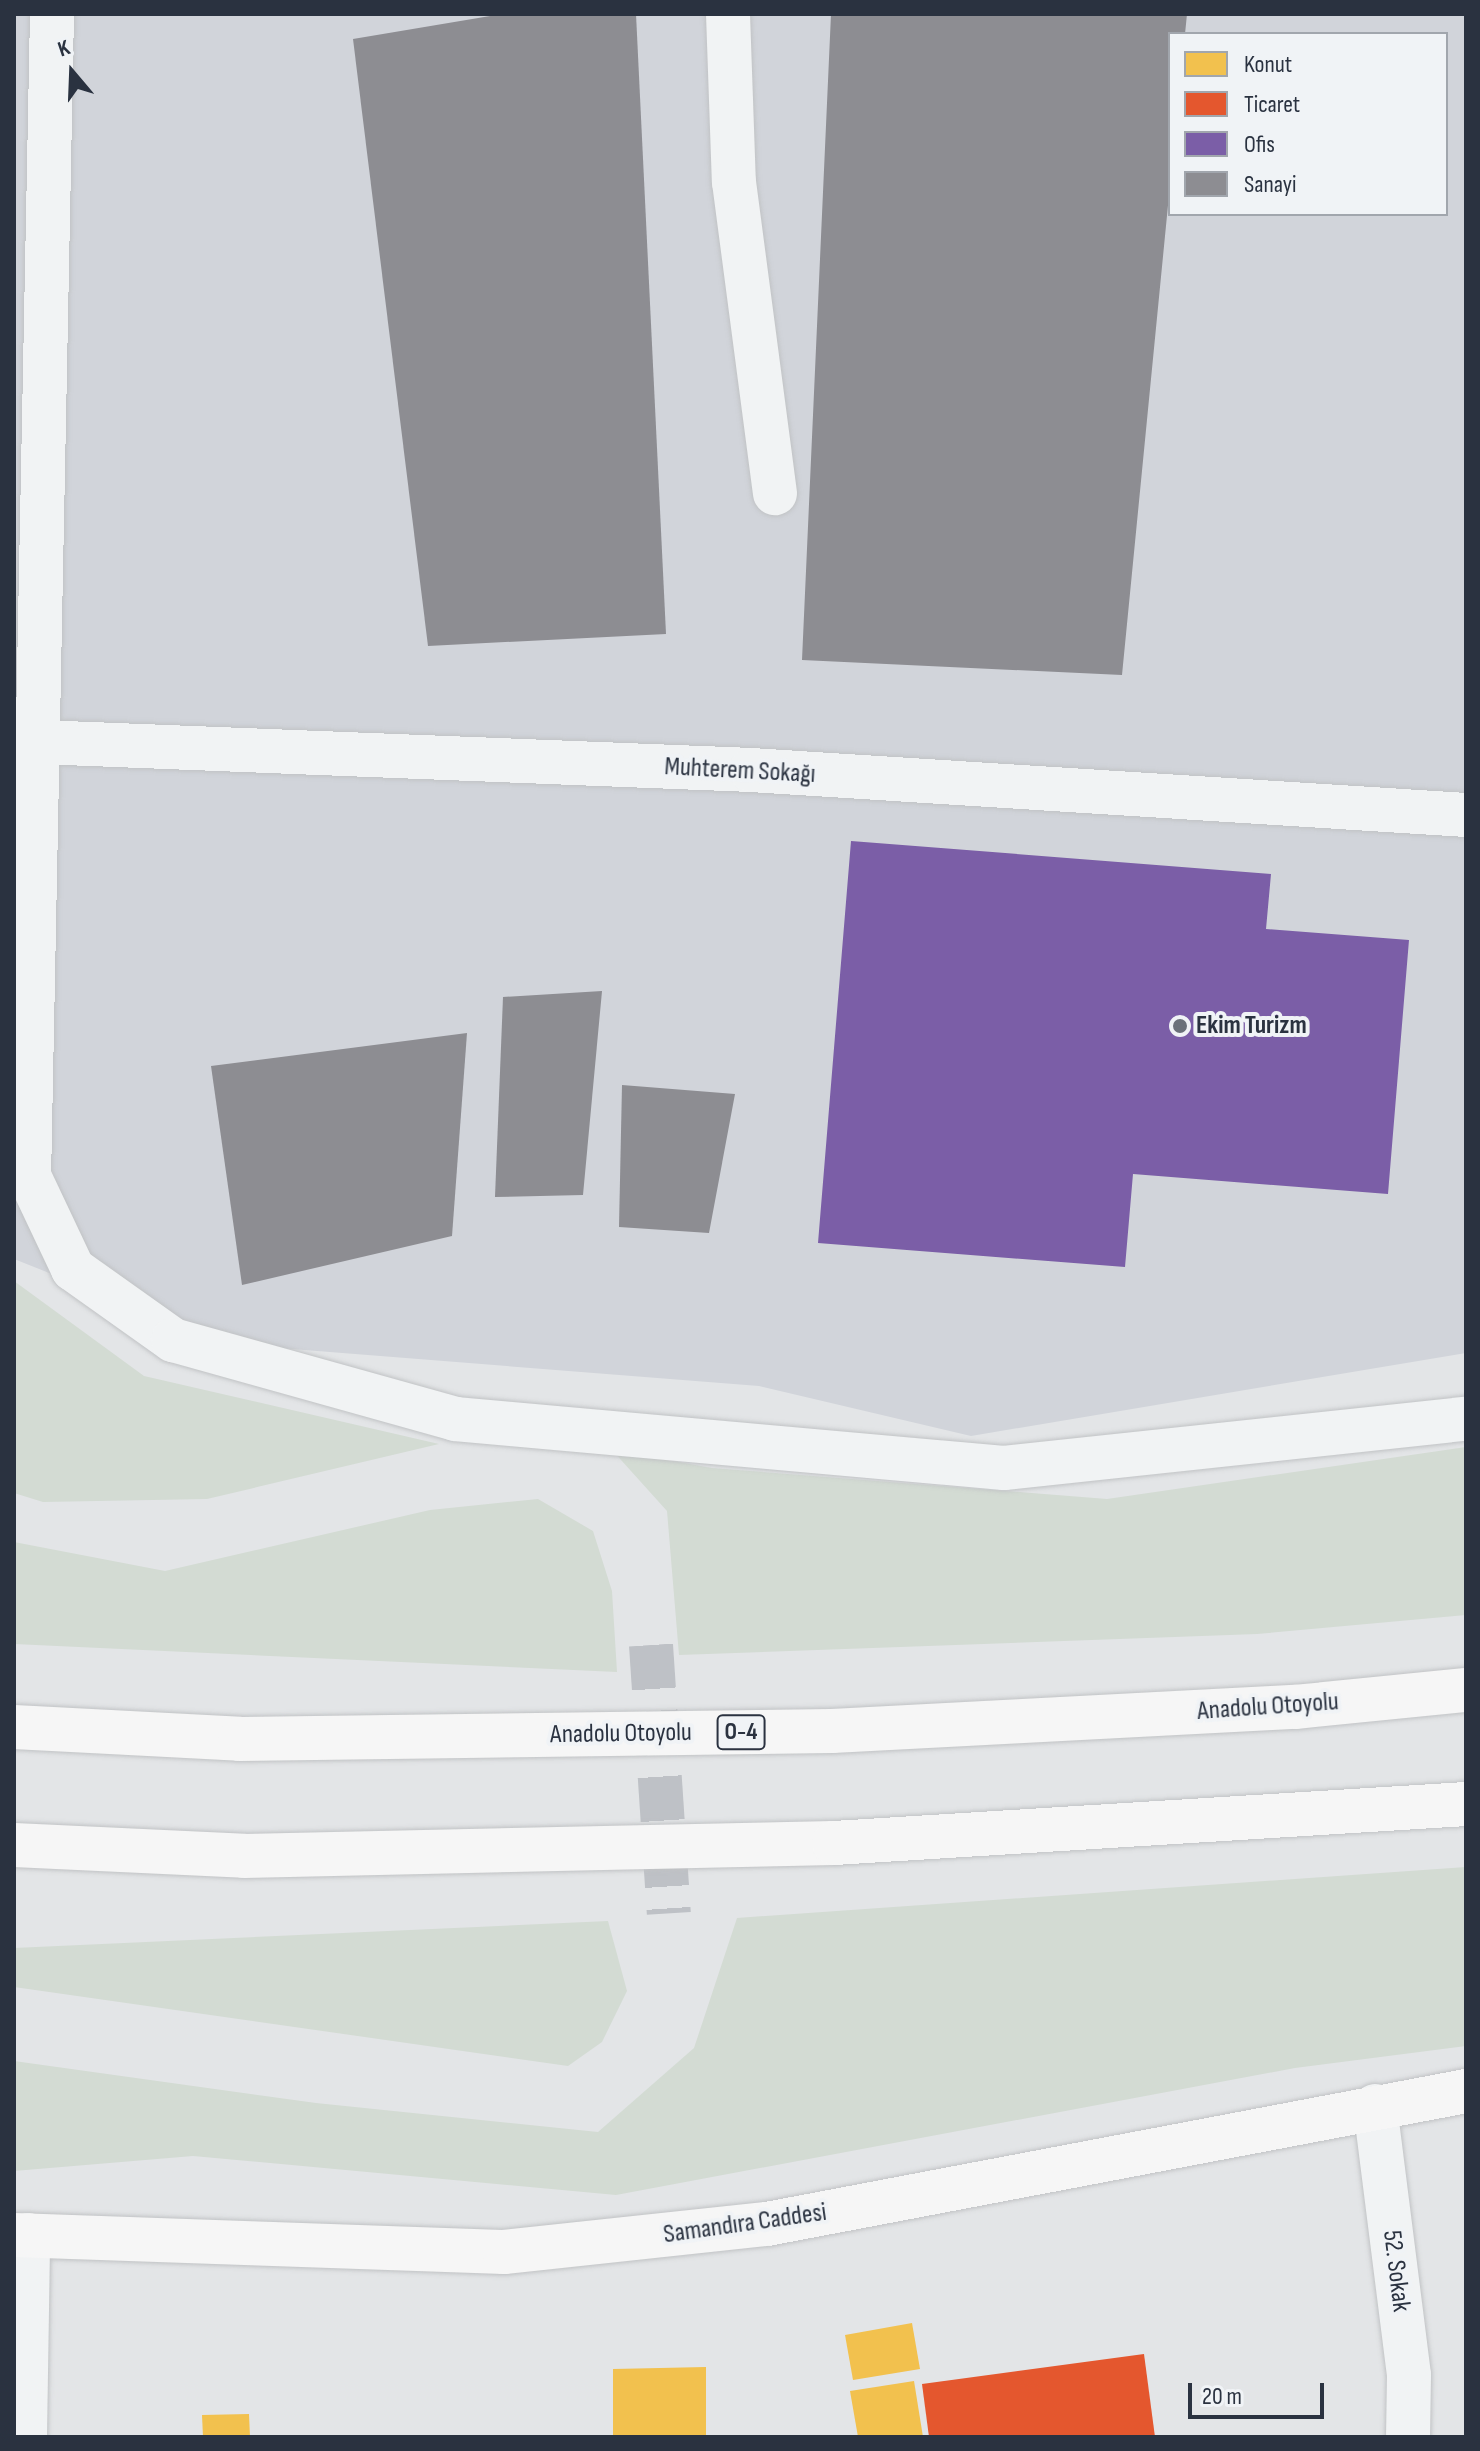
<!DOCTYPE html>
<meta charset="utf-8">
<style>
body{margin:0}
#map{position:relative;width:1480px;height:2451px;overflow:hidden;background:#e3e5e7;font-family:"Sofia Sans Condensed",sans-serif}
div>[style]{position:absolute}
.built>*{inset:0;background:#d1d4da}
.green>*{inset:0;background:#d3dbd3}
.homes>*{inset:0;background:#f2c14e}
.shops>*{inset:0;background:#e4572e}
.offices>*{inset:0;background:#7b5ea7}
.industry>*{inset:0;background:#8d8d92}
.minor-tunnel>*{height:44px;margin-top:-22px;transform-origin:0;background:repeating-linear-gradient(90deg,#bec1c6 0 44px,transparent 0 66px)}
.roads{filter:drop-shadow(0 0 2px #c1c3c5) drop-shadow(0 0 2px #c1c3c5)}
.minor>*{height:44px;margin:-22px;padding:0 22px;transform-origin:22px;border-radius:22px;background:#f1f3f4}
.major>*{height:44px;margin:-22px;padding:0 22px;transform-origin:22px;border-radius:22px;background:#f6f6f6}
.highway>*{height:44px;margin:-22px;padding:0 22px;transform-origin:22px;border-radius:22px;background:#f6f6f6}
.dots>*{width:22px;height:22px;translate:-50% -50%;box-sizing:border-box;border:4px solid #f0f3f6;border-radius:50%}
span{translate:-50% -50%;white-space:nowrap;text-align:center;line-height:1.15;-webkit-text-stroke:8px #f0f3f6;paint-order:stroke}
.shield-label span{padding:2px 6px;background:#f0f3f6;border:2px solid;border-radius:6px;-webkit-text-stroke-width:0}
.shield-label{font-size:24px;color:#2a3240;font-weight:700}
.street-label{font-size:26px;color:#2a3240}
.poi-label{font-size:26px;color:#2a3240;font-weight:700}
.left{translate:0 -50%;text-align:left}
.frame{position:absolute;inset:0;border:16px solid #2a3240;pointer-events:none}
.legend{position:absolute;left:1168px;top:32px;width:280px;height:184px;box-sizing:border-box;background:#f0f3f6;border:2px solid #a1a6ad;margin:0;padding:10px 14px;list-style:none;font-size:24px;color:#2a3240}
.legend li{display:flex;align-items:center;gap:16px;height:40px}
.legend b{width:40px;border:2px solid #a1a6ad}
.north{position:absolute;left:32px;top:32px;width:80px;height:80px;-webkit-text-stroke:6px #f0f3f6;paint-order:stroke;rotate:341deg;font-size:22px;font-weight:700;line-height:32px;text-align:center;color:#2a3240}
.north::after{content:'';display:block;margin:auto;width:28px;height:36px;background:#2a3240;clip-path:polygon(50% 0,100% 100%,50% 72%,0 100%)}
.scale{position:absolute;left:1188px;top:2383px;width:136px;height:36px;box-sizing:border-box;border:4px solid #2a3240;border-top:0;padding-left:10px;font-size:24px;line-height:28px;white-space:nowrap;color:#2a3240;-webkit-text-stroke:6px #f0f3f6;paint-order:stroke}
</style>
<div id="map">
<div class="built">
<i style="clip-path:polygon(evenodd,14px 14px,1466px 14px,1466px 1353px,971px 1436px,759px 1386px,228px 1344px,14px 1259px,14px 14px,1170px 34px,1446px 34px,1446px 214px,1170px 214px,1170px 34px)"></i>
</div>
<div class="green">
<i style="clip-path:polygon(14px 1281px,144px 1376px,439px 1444px,207px 1499px,43px 1502px,14px 1493px)"></i>
<i style="clip-path:polygon(1466px 1447px,1466px 1615px,1257px 1634px,679px 1655px,667px 1511px,612px 1450px,712px 1468px,1107px 1499px)"></i>
<i style="clip-path:polygon(538px 1499px,593px 1531px,612px 1591px,617px 1672px,14px 1644px,14px 1542px,165px 1571px,430px 1510px)"></i>
<i style="clip-path:polygon(1466px 1867px,1466px 2046px,1295px 2068px,616px 2195px,193px 2156px,14px 2171px,14px 2061px,316px 2103px,598px 2132px,694px 2048px,737px 1918px)"></i>
<i style="clip-path:polygon(608px 1921px,627px 1991px,602px 2042px,568px 2066px,14px 1987px,14px 1948px)"></i>
</div>
<div class="homes">
<i style="clip-path:polygon(912px 2323px,920px 2369px,853px 2380px,845px 2335px)"></i>
<i style="clip-path:polygon(706px 2367px,706px 2437px,613px 2437px,613px 2369px)"></i>
<i style="clip-path:polygon(914px 2381px,923px 2437px,858px 2437px,850px 2391px)"></i>
<i style="clip-path:polygon(249px 2414px,250px 2437px,203px 2437px,202px 2415px)"></i>
</div>
<div class="shops">
<i style="clip-path:polygon(1144px 2354px,1155px 2437px,929px 2437px,922px 2384px)"></i>
</div>
<div class="offices">
<i style="clip-path:polygon(851px 841px,1271px 874px,1266px 929px,1409px 940px,1388px 1194px,1133px 1174px,1125px 1267px,818px 1243px)"></i>
</div>
<div class="industry">
<i style="clip-path:polygon(502px 14px,636px 14px,666px 634px,428px 646px,353px 39px)"></i>
<i style="clip-path:polygon(831px 14px,1187px 14px,1185px 34px,1170px 34px,1170px 185px,1122px 675px,802px 660px)"></i>
<i style="clip-path:polygon(602px 991px,583px 1195px,495px 1197px,503px 997px)"></i>
<i style="clip-path:polygon(467px 1033px,452px 1236px,242px 1285px,211px 1066px)"></i>
<i style="clip-path:polygon(622px 1085px,735px 1094px,709px 1233px,619px 1227px)"></i>
</div>
<div class="minor-tunnel">
<i style="left:651px;top:1645px;width:269px;rotate:86.2deg"></i>
</div>
<div class="roads">
<div class="minor">
<i style="left:52px;top:14px;width:1162px;rotate:91.13deg"></i>
<i style="left:29px;top:1176px;width:103px;rotate:64.7deg"></i>
<i style="left:73px;top:1269px;width:123px;rotate:35.4deg"></i>
<i style="left:173px;top:1340px;width:293px;rotate:15.6deg"></i>
<i style="left:455px;top:1419px;width:551px;rotate:5.1deg"></i>
<i style="left:1004px;top:1468px;width:465px;rotate:-6.1deg"></i>
<i style="left:728px;top:14px;width:168px;rotate:88deg"></i>
<i style="left:734px;top:182px;width:314px;rotate:82.5deg"></i>
<i style="left:14px;top:741px;width:738px;rotate:2.25deg"></i>
<i style="left:751px;top:770px;width:716px;rotate:3.6deg"></i>
<i style="left:1375px;top:2106px;width:271px;rotate:82.8deg"></i>
<i style="left:1409px;top:2375px;width:62px;rotate:90.9deg"></i>
<i style="left:25px;top:2437px;width:202px;rotate:-89.1deg"></i>
</div>
<div class="major">
<i style="left:14px;top:2235px;width:490px;rotate:2deg"></i>
<i style="left:504px;top:2252px;width:264px;rotate:-6.1deg"></i>
<i style="left:767px;top:2224px;width:712px;rotate:-10.77deg"></i>
</div>
<div class="highway">
<i style="left:14px;top:1727px;width:226px;rotate:3deg"></i>
<i style="left:240px;top:1739px;width:592px;rotate:-0.77deg"></i>
<i style="left:832px;top:1731px;width:464px;rotate:-3deg"></i>
<i style="left:1295px;top:1707px;width:172px;rotate:-5.7deg"></i>
<i style="left:14px;top:1845px;width:230px;rotate:2.7deg"></i>
<i style="left:244px;top:1856px;width:590px;rotate:-1.26deg"></i>
<i style="left:834px;top:1843px;width:633px;rotate:-3.53deg"></i>
</div>
</div>
<div class="dots">
<i style="left:1180px;top:1026px;background:#6b717a"></i>
</div>
<div class="shield-label">
<span style="left:741px;top:1732px">O-4</span>
</div>
<div class="street-label">
<span style="left:740px;top:771px;rotate:3deg">Muhterem Sokağı</span>
<span style="left:1268px;top:1707px;rotate:-4deg">Anadolu Otoyolu</span>
<span style="left:621px;top:1734px;rotate:-1deg">Anadolu Otoyolu</span>
<span style="left:745px;top:2224px;rotate:-8deg">Samandıra Caddesi</span>
<span style="left:1396px;top:2271px;rotate:83deg">52. Sokak</span>
</div>
<div class="poi-label">
<span class="left" style="left:1196px;top:1026px">Ekim Turizm</span>
</div>
<div class="frame"></div>
<ul class="legend">
<li><b style="height:22px;background:#f2c14e"></b>Konut</li>
<li><b style="height:22px;background:#e4572e"></b>Ticaret</li>
<li><b style="height:22px;background:#7b5ea7"></b>Ofis</li>
<li><b style="height:22px;background:#8d8d92"></b>Sanayi</li>
</ul>
<div class="north">K</div>
<div class="scale">20 m</div>
</div>
